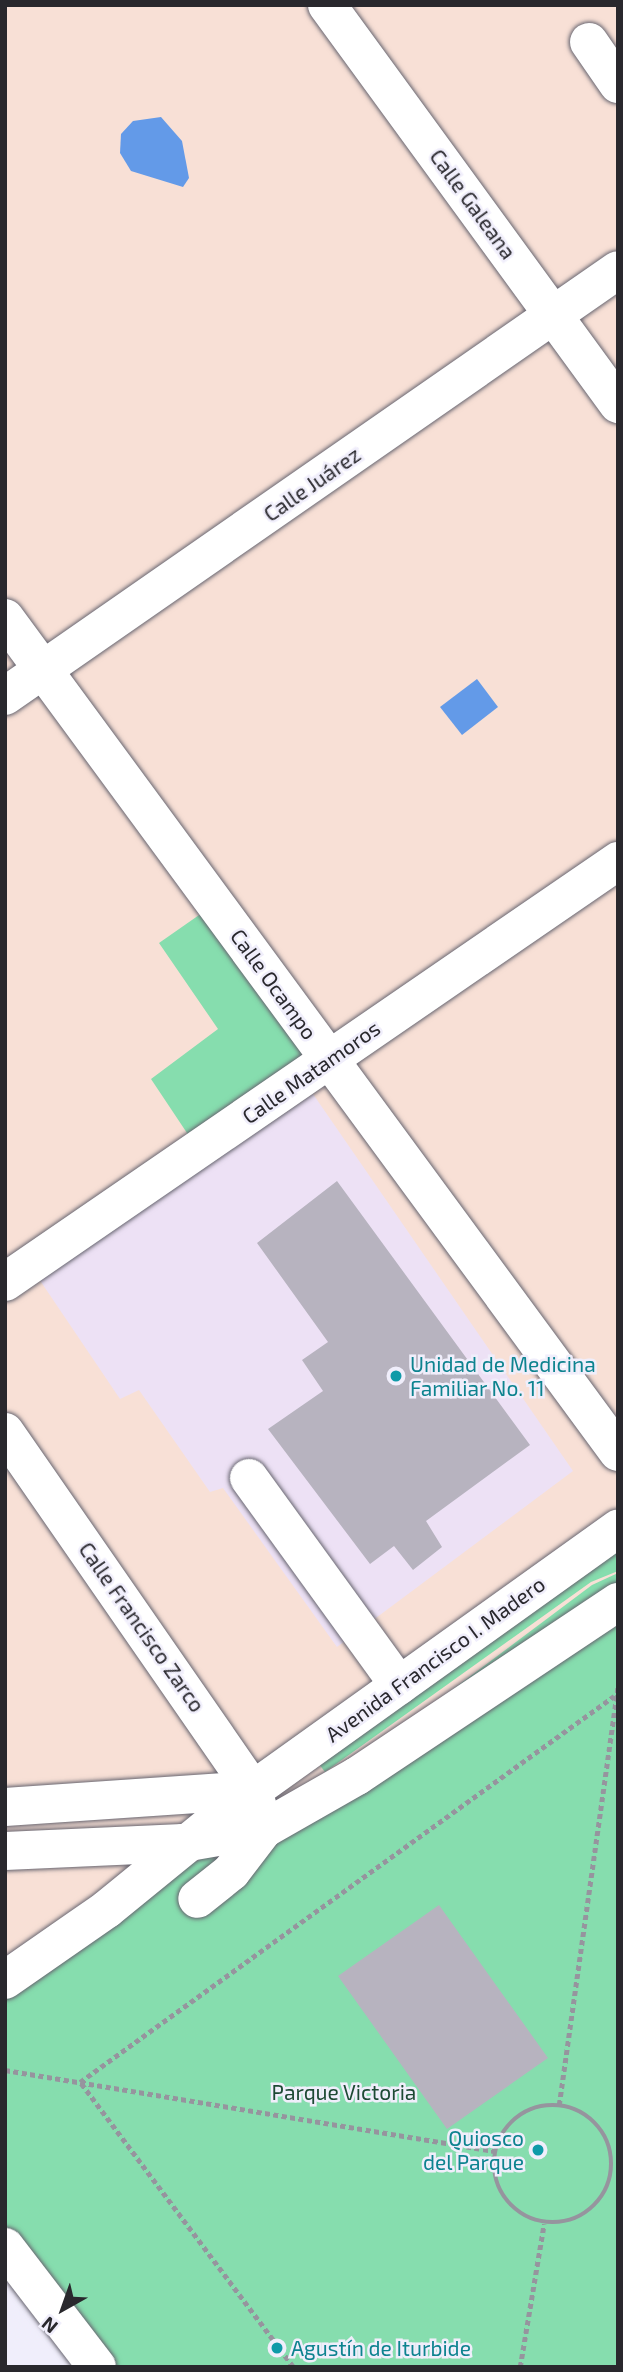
<!DOCTYPE html>
<meta charset="utf-8">
<style>
body{margin:0}
#map{position:relative;width:623px;height:2372px;overflow:hidden;background:#f0eefb;font-family:"Exo 2",sans-serif}
div>[style]{position:absolute}
.commercial>*{inset:0;background:#f8e0d6}
.medical>*{inset:0;background:#ede1f5}
.green>*{inset:0;background:#86ddae}
.water>*{inset:0;background:#639ae8}
.building>*{inset:0;background:#b7b3bf}
.path>*{height:4.5px;margin-top:-2.25px;transform-origin:0;background:repeating-linear-gradient(90deg,#96949e 0 5px,transparent 0 8.5px)}
.path>.ring{margin:-2.25px;padding:0;box-sizing:content-box;background:none;border:4.5px solid #96949e;border-radius:50%}
.roads{filter:drop-shadow(0 0 2px #676570) drop-shadow(0 0 2px #676570)}
.minor>*{height:38px;margin:-19px;padding:0 19px;transform-origin:19px;border-radius:19px;background:#fff}
.major>*{height:38px;margin:-19px;padding:0 19px;transform-origin:19px;border-radius:19px;background:#fff}
.dots>*{width:19px;height:19px;translate:-50% -50%;box-sizing:border-box;border:4px solid #f0eefb;border-radius:50%}
span{translate:-50% -50%;white-space:nowrap;text-align:center;line-height:1.15;-webkit-text-stroke:5px #f0eefb;paint-order:stroke}
.street-label{font-size:21px;color:#29282d}
.culture-label{font-size:21px;color:#0d838f}
.left{translate:0 -50%;text-align:left}
.right{translate:-100% -50%;text-align:right}
.park-label{font-size:21px;color:#1d4a34}
.frame{position:absolute;inset:0;border:7px solid #29282d;pointer-events:none}
.north{position:absolute;left:28px;top:2274px;width:70px;height:70px;-webkit-text-stroke:5px #f0eefb;paint-order:stroke;rotate:220deg;font-size:19px;font-weight:700;line-height:28px;text-align:center;color:#29282d}
.north::after{content:'';display:block;margin:auto;width:24px;height:32px;background:#29282d;clip-path:polygon(50% 0,100% 100%,50% 72%,0 100%)}
</style>
<div id="map">
<div class="commercial">
<i style="clip-path:polygon(5px 5px,618px 5px,618px 2367px,5px 2246px)"></i>
</div>
<div class="medical">
<i style="clip-path:polygon(313px 1094px,573px 1471px,337px 1647px,223px 1488px,210px 1492px,139px 1390px,120px 1399px,39px 1279px)"></i>
</div>
<div class="green">
<i style="clip-path:polygon(212px 906px,325px 1059px,197px 1148px,151px 1079px,218px 1029px,159px 943px)"></i>
<i style="clip-path:polygon(618px 1521px,618px 1571px,591px 1582px,325px 1772px,316px 1760px)"></i>
<i style="clip-path:polygon(618px 1573px,618px 2367px,92px 2367px,5px 2249px,5px 1964px,124px 1879px,197px 1861px,321px 1788px,592px 1585px)"></i>
</div>
<div class="water">
<i style="clip-path:polygon(161px 117px,182px 141px,189px 178px,183px 187px,131px 171px,120px 153px,121px 134px,133px 121px)"></i>
<i style="clip-path:polygon(477px 679px,498px 707px,462px 735px,440px 707px)"></i>
</div>
<div class="building">
<i style="clip-path:polygon(337px 1181px,530px 1445px,426px 1521px,442px 1547px,413px 1570px,394px 1546px,370px 1564px,268px 1429px,323px 1391px,302px 1360px,328px 1342px,257px 1243px)"></i>
<i style="clip-path:polygon(439px 1905px,548px 2058px,447px 2129px,338px 1976px)"></i>
</div>
<div class="path">
<i style="left:5px;top:2070px;width:496px;rotate:9.4deg"></i>
<i class="ring" style="left:494px;top:2105px;width:113.5px;height:113.5px"></i>
<i style="left:559px;top:2105px;width:426px;rotate:-82deg"></i>
<i style="left:293px;top:2367px;width:356px;rotate:-126.8deg"></i>
<i style="left:80px;top:2082px;width:659px;rotate:-35.86deg"></i>
<i style="left:614px;top:1696px;width:6px;rotate:45deg"></i>
<i style="left:520px;top:2367px;width:145px;rotate:-80.5deg"></i>
</div>
<div class="roads">
<div class="minor">
<i style="left:327px;top:5px;width:494px;rotate:53.9deg"></i>
<i style="left:589px;top:42px;width:51px;rotate:55.4deg"></i>
<i style="left:5px;top:618px;width:1035px;rotate:53.68deg"></i>
<i style="left:5px;top:696px;width:746px;rotate:-34.8deg"></i>
<i style="left:5px;top:1432px;width:436px;rotate:55.3deg"></i>
<i style="left:253px;top:1790px;width:41px;rotate:74.2deg"></i>
<i style="left:264px;top:1829px;width:54px;rotate:127.5deg"></i>
<i style="left:231px;top:1872px;width:43px;rotate:141.5deg"></i>
<i style="left:249px;top:1478px;width:256px;rotate:54.1deg"></i>
</div>
<div class="major">
<i style="left:5px;top:1282px;width:744px;rotate:-34.48deg"></i>
<i style="left:5px;top:1807px;width:249px;rotate:-3.9deg"></i>
<i style="left:5px;top:1851px;width:178px;rotate:-2.6deg"></i>
<i style="left:183px;top:1843px;width:82px;rotate:-9.8deg"></i>
<i style="left:264px;top:1829px;width:107px;rotate:-29.7deg"></i>
<i style="left:357px;top:1776px;width:314px;rotate:-33.7deg"></i>
<i style="left:5px;top:1980px;width:124px;rotate:-34.8deg"></i>
<i style="left:107px;top:1909px;width:188px;rotate:-39.2deg"></i>
<i style="left:253px;top:1790px;width:449px;rotate:-35.6deg"></i>
<i style="left:5px;top:2247px;width:151px;rotate:52.5deg"></i>
</div>
</div>
<div class="dots">
<i style="left:396px;top:1376px;background:#0f9aa8"></i>
<i style="left:538px;top:2150px;background:#0f9aa8"></i>
<i style="left:277px;top:2348px;background:#0f9aa8"></i>
</div>
<div class="street-label">
<span style="left:473px;top:204px;rotate:54deg">Calle Galeana</span>
<span style="left:312px;top:484px;rotate:-35deg">Calle Juárez</span>
<span style="left:274px;top:984px;rotate:54deg">Calle Ocampo</span>
<span style="left:311px;top:1072px;rotate:-35deg">Calle Matamoros</span>
<span style="left:142px;top:1627px;rotate:55deg">Calle Francisco Zarco</span>
<span style="left:435px;top:1659px;rotate:-36deg">Avenida Francisco I. Madero</span>
</div>
<div class="culture-label">
<span class="left" style="left:410px;top:1376px">Unidad de Medicina<br>Familiar No. 11</span>
<span class="right" style="left:524px;top:2150px">Quiosco<br>del Parque</span>
<span class="left" style="left:291px;top:2348px">Agustín de Iturbide</span>
</div>
<div class="park-label">
<span style="left:344px;top:2092px">Parque Victoria</span>
</div>
<div class="frame"></div>
<div class="north">N</div>
</div>
